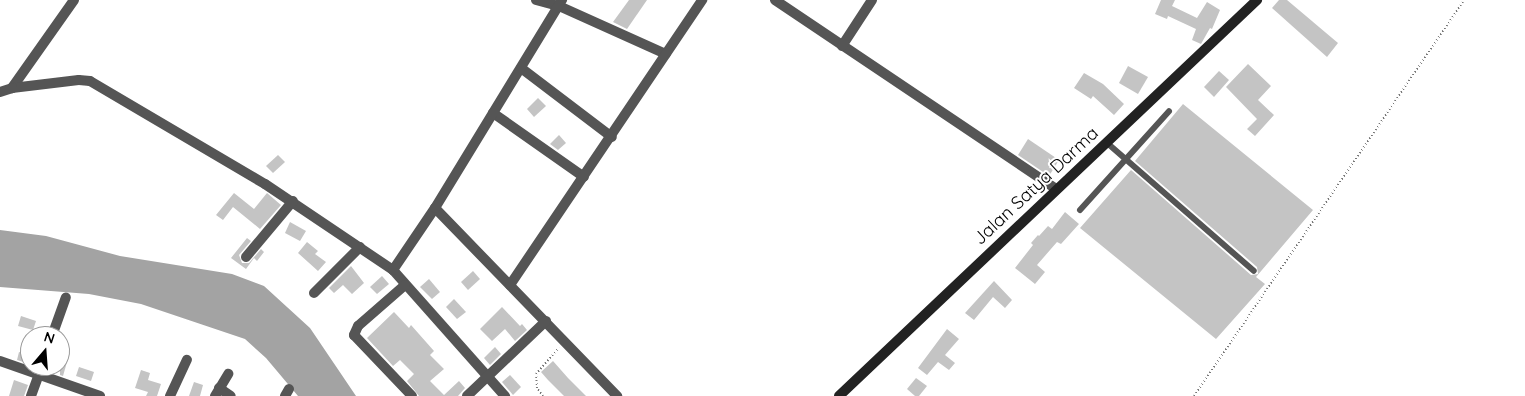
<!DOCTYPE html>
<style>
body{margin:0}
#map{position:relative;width:1525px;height:396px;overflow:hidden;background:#fff;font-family:Quicksand,sans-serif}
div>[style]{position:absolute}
.water>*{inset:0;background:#a3a3a3}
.building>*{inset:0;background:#c4c4c4}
.path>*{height:2px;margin-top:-1px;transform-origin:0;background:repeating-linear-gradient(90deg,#777 0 1px,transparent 0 3.5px)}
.lane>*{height:6px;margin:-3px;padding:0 3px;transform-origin:3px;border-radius:3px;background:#555}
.street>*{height:10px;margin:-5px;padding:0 5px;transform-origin:5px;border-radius:5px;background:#555}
.secondary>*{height:10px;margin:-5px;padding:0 5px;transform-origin:5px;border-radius:5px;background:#222}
span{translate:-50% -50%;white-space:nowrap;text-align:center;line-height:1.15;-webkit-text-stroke:4px #fff;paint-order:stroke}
.street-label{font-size:18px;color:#000}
.north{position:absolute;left:20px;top:326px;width:50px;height:50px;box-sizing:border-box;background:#fff;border:1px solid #999;border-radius:50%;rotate:18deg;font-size:14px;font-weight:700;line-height:20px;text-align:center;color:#000}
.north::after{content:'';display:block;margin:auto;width:18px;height:22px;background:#000;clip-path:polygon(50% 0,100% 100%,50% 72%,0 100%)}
</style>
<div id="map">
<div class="water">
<i style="clip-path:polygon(0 230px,46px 236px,120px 256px,232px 274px,264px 286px,310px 328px,356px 396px,298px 396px,266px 358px,245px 339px,141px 304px,89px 294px,0 287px)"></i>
</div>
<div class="building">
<i style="clip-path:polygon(629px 0,647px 0,627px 29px,613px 22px)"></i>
<i style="clip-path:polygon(1161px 0,1175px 0,1172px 6px,1197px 18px,1207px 2px,1220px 10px,1212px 29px,1210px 28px,1201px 44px,1192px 40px,1196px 29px,1168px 16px,1167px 19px,1155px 14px)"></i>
<i style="clip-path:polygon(1279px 0,1287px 0,1338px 43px,1327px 57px,1272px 8px)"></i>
<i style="clip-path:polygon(1248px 64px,1271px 86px,1258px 100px,1274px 115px,1255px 136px,1247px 129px,1257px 119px,1226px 87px)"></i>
<i style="clip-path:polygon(1128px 66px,1148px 77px,1138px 94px,1119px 83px)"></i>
<i style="clip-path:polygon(1219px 71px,1229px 80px,1214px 97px,1204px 87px)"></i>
<i style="clip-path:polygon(1084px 73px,1103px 84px,1124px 104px,1114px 115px,1093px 96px,1091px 99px,1074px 88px)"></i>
<i style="clip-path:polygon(538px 98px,546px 106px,534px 117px,527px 109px)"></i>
<i style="clip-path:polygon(1183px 104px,1313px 210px,1256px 277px,1265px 284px,1216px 339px,1080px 228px,1131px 170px,1251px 275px,1258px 274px,1257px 267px,1135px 161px)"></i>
<i style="clip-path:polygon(559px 135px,566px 143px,558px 150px,550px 144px)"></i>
<i style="clip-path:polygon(1028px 139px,1059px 160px,1049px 176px,1018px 155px)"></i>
<i style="clip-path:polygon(278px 155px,285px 162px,273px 173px,266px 166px)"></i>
<i style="clip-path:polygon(234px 193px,254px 209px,267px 193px,281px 205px,260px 229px,233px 207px,223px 220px,216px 215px)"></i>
<i style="clip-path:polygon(1065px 212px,1079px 224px,1061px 244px,1057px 242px,1037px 265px,1045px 272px,1035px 284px,1015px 268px,1033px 245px,1031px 243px,1038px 235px,1039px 236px,1048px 226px,1052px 229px)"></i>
<i style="clip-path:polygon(290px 222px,306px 231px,300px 241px,285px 233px)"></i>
<i style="clip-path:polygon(247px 238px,251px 241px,239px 255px,242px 263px,249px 263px,261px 249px,264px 252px,257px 261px,254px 258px,246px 269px,231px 258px)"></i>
<i style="clip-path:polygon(307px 242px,318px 251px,315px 254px,326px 262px,318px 271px,298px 253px)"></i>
<i style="clip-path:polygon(351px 266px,364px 283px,352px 294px,343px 285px,334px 293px,329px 288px)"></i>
<i style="clip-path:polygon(473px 271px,480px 279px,468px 290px,461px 282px)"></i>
<i style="clip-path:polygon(382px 276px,389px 284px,377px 294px,370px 287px)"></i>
<i style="clip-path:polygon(429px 279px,440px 292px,432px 299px,420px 287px)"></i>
<i style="clip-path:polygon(994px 281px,1012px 300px,1005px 308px,993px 297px,974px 320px,965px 313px)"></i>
<i style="clip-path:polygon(454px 299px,466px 312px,457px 319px,446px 307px)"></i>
<i style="clip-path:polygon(502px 307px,520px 326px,522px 324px,527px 330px,515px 341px,505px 329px,492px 341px,480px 329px)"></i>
<i style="clip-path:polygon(394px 312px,409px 328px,411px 325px,434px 351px,430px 355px,444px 369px,430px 381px,444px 395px,459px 381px,465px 388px,458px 396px,419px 396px,407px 381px,414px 374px,400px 360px,393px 366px,367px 338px)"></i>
<i style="clip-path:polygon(21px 316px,36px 321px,33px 330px,18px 326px)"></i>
<i style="clip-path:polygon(947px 329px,959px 339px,945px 355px,955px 363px,949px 370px,938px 362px,927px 375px,918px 368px)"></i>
<i style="clip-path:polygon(495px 347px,501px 354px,490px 365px,484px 358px)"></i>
<i style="clip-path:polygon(19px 352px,30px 355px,30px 364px,17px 360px)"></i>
<i style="clip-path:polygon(60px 353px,69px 355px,63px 376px,60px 375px)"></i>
<i style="clip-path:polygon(553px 361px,568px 378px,586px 396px,564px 396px,548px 380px,541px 372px)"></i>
<i style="clip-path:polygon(79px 367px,94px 372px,91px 381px,76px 376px)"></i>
<i style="clip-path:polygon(141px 370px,150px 373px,148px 380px,161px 384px,157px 396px,146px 396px,148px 392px,135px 388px)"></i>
<i style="clip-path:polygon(510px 375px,521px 387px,513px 395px,502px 382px)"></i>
<i style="clip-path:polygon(916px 378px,927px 386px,919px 396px,915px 396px,907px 389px)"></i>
<i style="clip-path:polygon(14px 380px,28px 385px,24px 396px,9px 396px)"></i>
<i style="clip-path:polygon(194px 382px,203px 385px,200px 396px,189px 396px)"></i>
</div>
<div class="path">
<i style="left:543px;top:396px;width:10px;rotate:-127deg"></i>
<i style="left:537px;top:388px;width:14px;rotate:-94deg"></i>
<i style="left:536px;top:374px;width:35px;rotate:-49deg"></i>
<i style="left:1194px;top:396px;width:479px;rotate:-55.7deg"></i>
</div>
<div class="lane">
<i style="left:1106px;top:142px;width:196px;rotate:41.1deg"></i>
<i style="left:1080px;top:210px;width:133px;rotate:-48deg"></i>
</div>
<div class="street">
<i style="left:74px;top:0;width:108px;rotate:125.2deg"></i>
<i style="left:12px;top:88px;width:67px;rotate:-6.8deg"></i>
<i style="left:79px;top:80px;width:11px;rotate:5deg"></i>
<i style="left:90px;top:81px;width:203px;rotate:30.5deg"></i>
<i style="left:265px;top:184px;width:154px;rotate:33.9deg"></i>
<i style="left:393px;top:270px;width:169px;rotate:48.4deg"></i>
<i style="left:536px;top:0;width:24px;rotate:15deg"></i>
<i style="left:559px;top:6px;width:117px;rotate:24.2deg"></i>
<i style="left:775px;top:0;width:339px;rotate:33.9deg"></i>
<i style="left:842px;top:46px;width:55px;rotate:-56.9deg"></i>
<i style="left:521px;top:68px;width:114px;rotate:37.2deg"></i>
<i style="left:0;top:92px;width:13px;rotate:-18deg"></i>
<i style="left:493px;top:113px;width:111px;rotate:35.1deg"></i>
<i style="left:435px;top:208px;width:262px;rotate:45.9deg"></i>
<i style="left:246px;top:257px;width:73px;rotate:-50deg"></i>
<i style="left:393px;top:270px;width:75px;rotate:-55.9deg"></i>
<i style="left:435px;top:208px;width:244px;rotate:-58.6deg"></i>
<i style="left:405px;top:285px;width:62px;rotate:138.9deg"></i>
<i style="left:358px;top:326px;width:10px;rotate:114deg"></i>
<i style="left:354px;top:335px;width:84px;rotate:46.4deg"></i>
<i style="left:510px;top:285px;width:344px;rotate:-56deg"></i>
<i style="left:314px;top:293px;width:65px;rotate:-45deg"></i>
<i style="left:52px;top:336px;width:41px;rotate:-70.3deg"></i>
<i style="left:0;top:361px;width:106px;rotate:19.3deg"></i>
<i style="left:219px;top:388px;width:14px;rotate:34deg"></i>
<i style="left:31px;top:396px;width:32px;rotate:-70deg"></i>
<i style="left:170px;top:396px;width:40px;rotate:-65deg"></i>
<i style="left:215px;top:396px;width:26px;rotate:-59deg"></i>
<i style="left:285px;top:396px;width:8px;rotate:-60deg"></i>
<i style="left:467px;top:396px;width:109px;rotate:-43.5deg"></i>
</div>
<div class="secondary">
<i style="left:839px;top:396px;width:576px;rotate:-43.45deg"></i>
</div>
<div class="street-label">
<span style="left:1036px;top:186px;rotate:-43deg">Jalan Satya Darma</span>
</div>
<div class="north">N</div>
</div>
